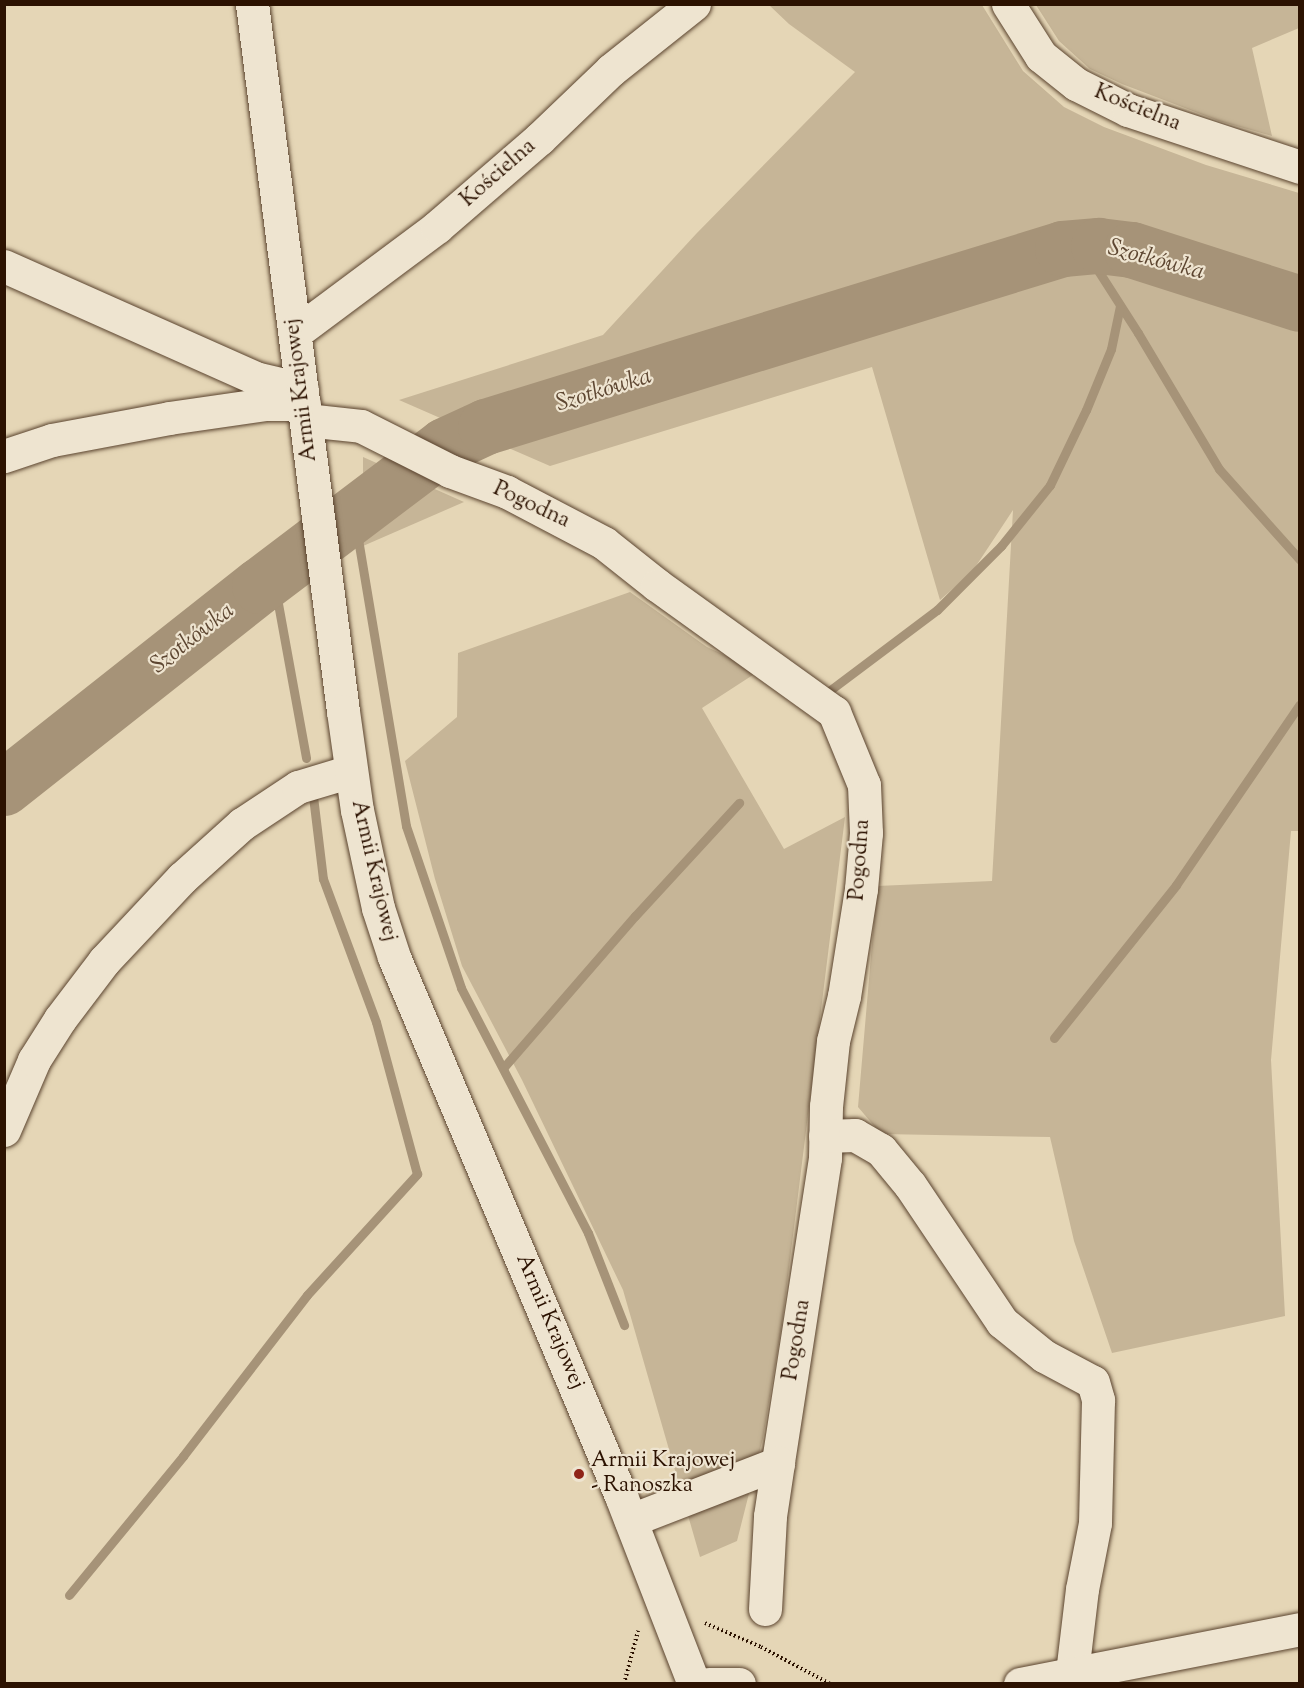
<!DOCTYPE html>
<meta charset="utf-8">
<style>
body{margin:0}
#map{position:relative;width:1304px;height:1688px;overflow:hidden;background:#e5d6b6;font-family:"Sorts Mill Goudy",serif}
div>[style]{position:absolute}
.green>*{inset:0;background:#c6b597}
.stream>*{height:9px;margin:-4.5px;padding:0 4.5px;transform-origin:4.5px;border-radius:4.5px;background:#a69378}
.river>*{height:56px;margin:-28px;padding:0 28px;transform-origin:28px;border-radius:28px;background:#a69378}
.path>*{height:4px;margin-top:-2px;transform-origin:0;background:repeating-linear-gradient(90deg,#2c1201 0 1.5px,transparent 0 4.5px)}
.roads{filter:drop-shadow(0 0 2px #5a432e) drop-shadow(0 0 2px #5a432e)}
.street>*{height:33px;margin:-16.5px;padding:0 16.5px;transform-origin:16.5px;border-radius:16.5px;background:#eee4d0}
.secondary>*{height:33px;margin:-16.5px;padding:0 16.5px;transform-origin:16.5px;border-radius:16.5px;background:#eee4d0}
.dots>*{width:16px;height:16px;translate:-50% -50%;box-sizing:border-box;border:3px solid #eee4d0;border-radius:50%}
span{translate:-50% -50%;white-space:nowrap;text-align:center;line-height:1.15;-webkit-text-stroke:4.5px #eee4d0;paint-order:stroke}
.street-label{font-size:22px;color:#2c1201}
.poi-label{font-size:22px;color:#2c1201}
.left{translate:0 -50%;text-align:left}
.water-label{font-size:24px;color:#5d4631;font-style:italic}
.frame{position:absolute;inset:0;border:6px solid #2c1201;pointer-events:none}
</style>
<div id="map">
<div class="green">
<i style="clip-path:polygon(769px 5px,982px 5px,1023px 71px,1064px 107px,1104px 127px,1206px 165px,1299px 193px,1300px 831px,1291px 831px,1271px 1060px,1285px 1316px,1112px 1353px,1074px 1241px,1050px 1137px,881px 1134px,858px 1107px,877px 886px,992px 881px,1013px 510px,972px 572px,940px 600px,872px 367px,550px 466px,399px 400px,603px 335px,696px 234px,855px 72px,789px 24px)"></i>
<i style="clip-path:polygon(1036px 5px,1299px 5px,1299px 28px,1252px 48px,1272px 136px,1219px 121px,1122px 84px,1090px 69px,1059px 41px)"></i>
<i style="clip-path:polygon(363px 457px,464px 502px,363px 546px)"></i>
<i style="clip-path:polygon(630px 592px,707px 647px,759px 671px,702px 708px,784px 849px,845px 817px,782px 1324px,763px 1438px,737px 1541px,700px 1557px,623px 1290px,522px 1080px,462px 966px,435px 879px,405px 761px,457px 717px,458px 653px)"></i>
</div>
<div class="stream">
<i style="left:1083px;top:247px;width:102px;rotate:57.4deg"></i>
<i style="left:1138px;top:333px;width:158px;rotate:59.2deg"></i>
<i style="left:1219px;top:469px;width:122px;rotate:48.3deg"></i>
<i style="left:354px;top:515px;width:315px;rotate:80.5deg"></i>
<i style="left:406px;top:826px;width:171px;rotate:71.2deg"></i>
<i style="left:461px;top:988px;width:276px;rotate:62.6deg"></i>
<i style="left:588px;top:1233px;width:99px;rotate:68.6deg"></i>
<i style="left:273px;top:576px;width:185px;rotate:79.7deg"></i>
<i style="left:829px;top:691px;width:135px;rotate:-36.9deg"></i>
<i style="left:937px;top:610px;width:91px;rotate:-45deg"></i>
<i style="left:1001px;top:546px;width:78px;rotate:-51.2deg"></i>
<i style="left:1050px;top:485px;width:83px;rotate:-64.4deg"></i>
<i style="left:1086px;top:410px;width:66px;rotate:-67.7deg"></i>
<i style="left:1111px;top:349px;width:44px;rotate:-78.2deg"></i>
<i style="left:1054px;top:1038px;width:196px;rotate:-51.4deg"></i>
<i style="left:1176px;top:885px;width:219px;rotate:-55.6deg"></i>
<i style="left:504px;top:1067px;width:200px;rotate:-49.1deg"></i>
<i style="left:635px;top:916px;width:154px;rotate:-47.4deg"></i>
<i style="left:69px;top:1595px;width:180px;rotate:-50.6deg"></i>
<i style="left:183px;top:1456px;width:203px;rotate:-52.4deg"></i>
<i style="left:307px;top:1295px;width:164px;rotate:-47.7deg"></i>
<i style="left:417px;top:1174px;width:157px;rotate:-105.1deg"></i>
<i style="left:376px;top:1022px;width:153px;rotate:-110.3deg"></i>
<i style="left:323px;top:879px;width:84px;rotate:-96.9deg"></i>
</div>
<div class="river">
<i style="left:4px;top:788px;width:326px;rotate:-38.3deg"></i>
<i style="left:260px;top:586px;width:232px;rotate:-37.1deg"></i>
<i style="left:445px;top:446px;width:45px;rotate:-24.9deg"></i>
<i style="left:486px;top:427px;width:604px;rotate:-17.14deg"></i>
<i style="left:1063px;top:249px;width:36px;rotate:-5deg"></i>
<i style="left:1099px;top:246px;width:33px;rotate:7deg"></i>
<i style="left:1132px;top:250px;width:176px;rotate:17.8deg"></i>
</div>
<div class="path">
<i style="left:705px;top:1623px;width:61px;rotate:23.2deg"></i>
<i style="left:761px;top:1647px;width:78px;rotate:28.2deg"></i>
<i style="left:624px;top:1684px;width:55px;rotate:-75.2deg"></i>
</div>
<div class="roads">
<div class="street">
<i style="left:1008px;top:4px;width:62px;rotate:57.6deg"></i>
<i style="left:1041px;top:56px;width:45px;rotate:38.7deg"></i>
<i style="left:1076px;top:84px;width:58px;rotate:26.6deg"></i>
<i style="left:1128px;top:110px;width:181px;rotate:18.3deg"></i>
<i style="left:4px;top:266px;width:275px;rotate:24deg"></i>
<i style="left:255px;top:378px;width:48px;rotate:13.2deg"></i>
<i style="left:295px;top:333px;width:177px;rotate:-36.7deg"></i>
<i style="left:437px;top:227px;width:135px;rotate:-40.8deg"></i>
<i style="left:539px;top:139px;width:100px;rotate:-43.8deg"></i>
<i style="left:611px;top:70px;width:106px;rotate:-38.5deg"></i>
<i style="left:306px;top:420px;width:55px;rotate:6.2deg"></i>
<i style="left:361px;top:426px;width:100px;rotate:26.8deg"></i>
<i style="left:450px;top:471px;width:61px;rotate:20.2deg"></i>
<i style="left:507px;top:492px;width:110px;rotate:27.7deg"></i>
<i style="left:604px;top:543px;width:68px;rotate:38.4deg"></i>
<i style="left:657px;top:585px;width:218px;rotate:35.7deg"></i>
<i style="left:834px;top:712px;width:79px;rotate:67.7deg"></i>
<i style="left:864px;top:785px;width:48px;rotate:87.6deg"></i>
<i style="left:866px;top:833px;width:56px;rotate:95.1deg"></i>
<i style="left:861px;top:889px;width:108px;rotate:99deg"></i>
<i style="left:844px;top:996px;width:46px;rotate:103.7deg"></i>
<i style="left:833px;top:1041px;width:65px;rotate:96.1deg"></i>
<i style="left:826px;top:1106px;width:52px;rotate:91.1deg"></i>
<i style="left:825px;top:1158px;width:309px;rotate:98.8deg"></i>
<i style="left:778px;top:1463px;width:158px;rotate:158.8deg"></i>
<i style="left:4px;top:456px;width:51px;rotate:-18.4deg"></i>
<i style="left:52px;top:440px;width:119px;rotate:-10.6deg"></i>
<i style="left:169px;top:418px;width:98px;rotate:-8.2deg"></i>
<i style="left:266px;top:404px;width:38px"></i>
<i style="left:4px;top:1130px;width:76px;rotate:-66.8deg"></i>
<i style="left:34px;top:1060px;width:49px;rotate:-57.6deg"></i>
<i style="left:60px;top:1019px;width:73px;rotate:-52.8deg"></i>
<i style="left:104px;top:961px;width:114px;rotate:-46.8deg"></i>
<i style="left:182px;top:878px;width:81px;rotate:-42deg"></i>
<i style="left:242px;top:824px;width:67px;rotate:-33.5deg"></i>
<i style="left:298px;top:787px;width:55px;rotate:-16.8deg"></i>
<i style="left:825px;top:1136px;width:30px;rotate:-2deg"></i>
<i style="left:855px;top:1135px;width:30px;rotate:30deg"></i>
<i style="left:881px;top:1150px;width:45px;rotate:50.4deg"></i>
<i style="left:910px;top:1185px;width:165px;rotate:56.1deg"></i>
<i style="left:1002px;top:1322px;width:54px;rotate:39deg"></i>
<i style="left:1044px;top:1356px;width:55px;rotate:28deg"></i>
<i style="left:1093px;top:1382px;width:19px;rotate:74deg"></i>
<i style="left:1098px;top:1400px;width:123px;rotate:91.4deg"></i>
<i style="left:1095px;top:1523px;width:67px;rotate:101.1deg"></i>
<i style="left:1082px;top:1589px;width:85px;rotate:96.8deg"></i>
<i style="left:765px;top:1609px;width:93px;rotate:-86.9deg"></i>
<i style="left:770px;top:1516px;width:54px;rotate:-81.4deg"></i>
</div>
<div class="secondary">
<i style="left:252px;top:4px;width:713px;rotate:82.67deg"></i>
<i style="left:343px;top:711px;width:100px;rotate:82deg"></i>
<i style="left:357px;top:810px;width:100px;rotate:77.9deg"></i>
<i style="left:378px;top:908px;width:52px;rotate:71.9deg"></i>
<i style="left:394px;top:957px;width:585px;rotate:67.16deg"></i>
<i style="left:621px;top:1496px;width:202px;rotate:68.8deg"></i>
<i style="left:709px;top:1684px;width:30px"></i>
<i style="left:1020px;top:1684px;width:285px;rotate:-11.1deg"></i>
</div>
</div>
<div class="dots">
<i style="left:579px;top:1474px;background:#8f2418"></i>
</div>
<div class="street-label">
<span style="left:1137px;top:109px;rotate:22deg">Kościelna</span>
<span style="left:499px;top:174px;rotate:-41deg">Kościelna</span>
<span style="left:302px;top:390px;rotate:-97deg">Armii Krajowej</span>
<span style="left:531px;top:506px;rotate:25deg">Pogodna</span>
<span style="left:861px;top:860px;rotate:-86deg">Pogodna</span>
<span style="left:373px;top:871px;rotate:77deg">Armii Krajowej</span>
<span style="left:549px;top:1322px;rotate:67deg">Armii Krajowej</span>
<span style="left:798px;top:1340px;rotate:-81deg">Pogodna</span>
</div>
<div class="poi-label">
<span class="left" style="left:591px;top:1474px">Armii Krajowej<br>- Ranoszka</span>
</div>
<div class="water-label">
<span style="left:1156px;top:261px;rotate:15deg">Szotkówka</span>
<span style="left:604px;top:391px;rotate:-17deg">Szotkówka</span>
<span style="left:193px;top:639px;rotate:-38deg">Szotkówka</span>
</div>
<div class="frame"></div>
</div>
